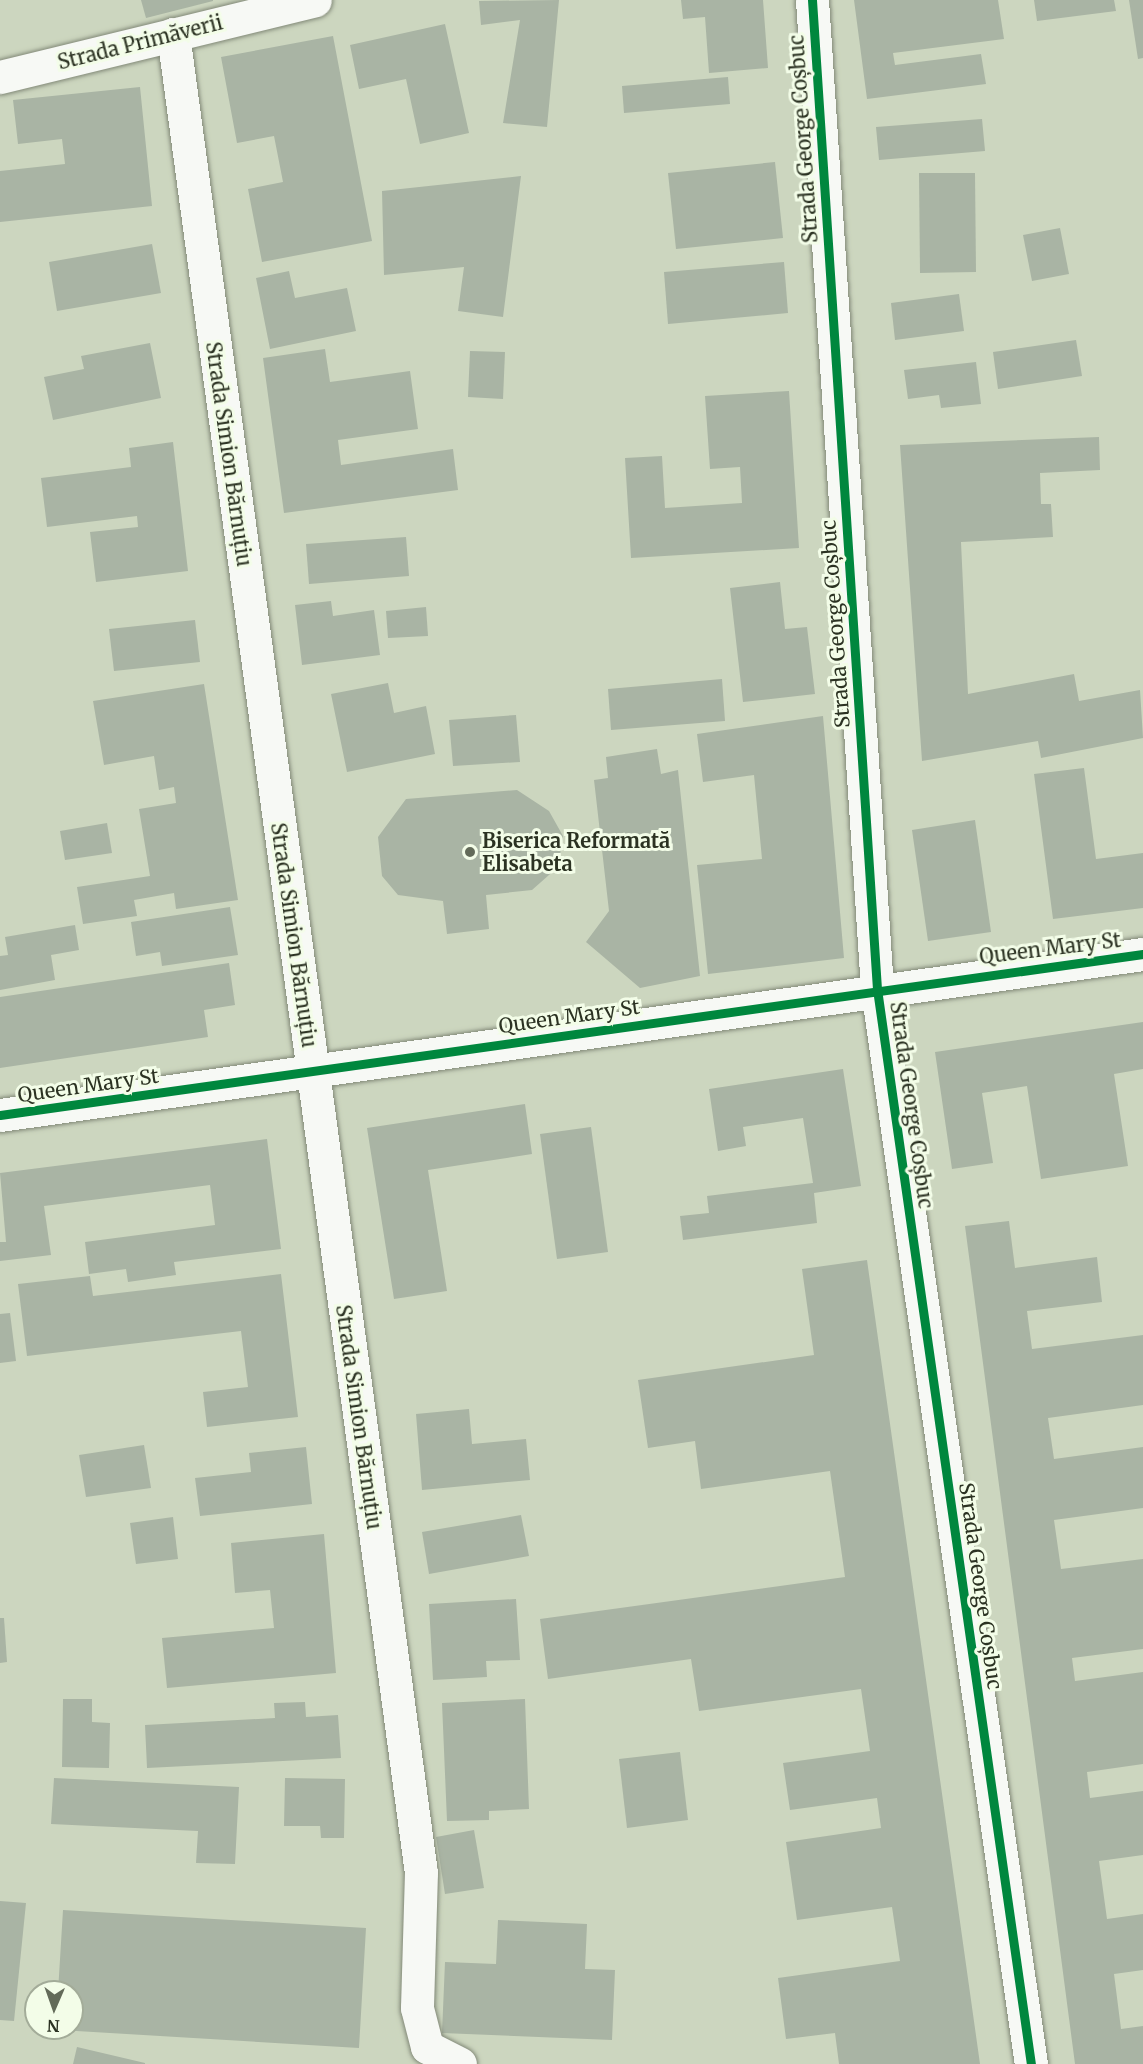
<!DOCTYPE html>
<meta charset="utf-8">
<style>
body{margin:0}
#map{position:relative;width:1143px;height:2064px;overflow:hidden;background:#ccd6bf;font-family:Merriweather,serif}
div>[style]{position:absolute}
.building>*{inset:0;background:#a9b4a4}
.roads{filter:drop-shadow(0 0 2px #828978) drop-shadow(0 0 2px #828978)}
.minor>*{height:33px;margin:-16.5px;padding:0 16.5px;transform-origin:16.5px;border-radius:16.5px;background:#f7f9f5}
.cycleway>*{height:9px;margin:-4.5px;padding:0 4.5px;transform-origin:4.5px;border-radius:4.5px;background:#00873e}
.dots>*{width:16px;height:16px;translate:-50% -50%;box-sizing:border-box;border:3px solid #f3fde8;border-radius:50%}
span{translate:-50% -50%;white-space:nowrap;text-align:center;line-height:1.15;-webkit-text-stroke:6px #f3fde8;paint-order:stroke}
.street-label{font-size:20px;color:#2b3222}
.poi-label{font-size:20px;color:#2b3222;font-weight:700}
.left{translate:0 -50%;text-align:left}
.north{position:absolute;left:24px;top:1980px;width:60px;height:60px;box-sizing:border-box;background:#f3fde8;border:2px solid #a3ac99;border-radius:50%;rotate:182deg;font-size:16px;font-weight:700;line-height:24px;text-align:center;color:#2b3222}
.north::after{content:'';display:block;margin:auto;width:21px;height:27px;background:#636b59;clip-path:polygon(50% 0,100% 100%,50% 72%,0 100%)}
</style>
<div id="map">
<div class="building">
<i style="clip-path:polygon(141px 0,213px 0,213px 1px,146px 18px)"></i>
<i style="clip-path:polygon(559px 0,547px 127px,503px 123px,520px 20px,481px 25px,479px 1px)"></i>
<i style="clip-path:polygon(681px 0,763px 0,768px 68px,709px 73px,705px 17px,683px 19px)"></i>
<i style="clip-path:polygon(854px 0,998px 0,1004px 39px,893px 53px,895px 65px,981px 54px,986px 84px,867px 99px)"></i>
<i style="clip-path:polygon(1034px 0,1114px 0,1116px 11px,1037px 21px)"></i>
<i style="clip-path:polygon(1129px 0,1143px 0,1143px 58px,1138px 59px)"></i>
<i style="clip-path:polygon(445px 24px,469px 133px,420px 144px,406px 79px,359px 89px,350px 45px)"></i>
<i style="clip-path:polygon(333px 36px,372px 241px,262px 262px,248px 189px,283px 182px,274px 136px,237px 143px,221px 57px)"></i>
<i style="clip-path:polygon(728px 77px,730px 104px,624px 113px,622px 86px)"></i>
<i style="clip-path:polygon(140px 87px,152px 206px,0 222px,0 171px,65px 164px,62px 139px,18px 144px,13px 100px)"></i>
<i style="clip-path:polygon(982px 119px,985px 151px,879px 160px,876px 127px)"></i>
<i style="clip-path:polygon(775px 162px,783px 238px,676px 249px,668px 173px)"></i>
<i style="clip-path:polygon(919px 173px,975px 173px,976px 272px,920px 273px)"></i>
<i style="clip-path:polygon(521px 176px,503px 317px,458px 311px,464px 267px,384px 275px,382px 191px)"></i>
<i style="clip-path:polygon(1060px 228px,1069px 274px,1032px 281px,1023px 235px)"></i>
<i style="clip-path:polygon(152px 244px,161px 293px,57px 311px,49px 262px)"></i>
<i style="clip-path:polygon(784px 262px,788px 313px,668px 324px,664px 272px)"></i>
<i style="clip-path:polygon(289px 271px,295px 298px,347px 288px,356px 331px,270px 349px,256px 278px)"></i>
<i style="clip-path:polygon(959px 294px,964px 331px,895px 340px,891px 303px)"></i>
<i style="clip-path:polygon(1076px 340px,1082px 376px,998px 389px,993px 352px)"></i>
<i style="clip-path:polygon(150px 343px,161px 398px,53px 420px,44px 377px,84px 369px,81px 356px)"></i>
<i style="clip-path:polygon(325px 349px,330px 382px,410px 371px,418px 429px,338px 440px,341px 465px,453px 449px,458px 490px,284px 513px,263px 358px)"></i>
<i style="clip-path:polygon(470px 351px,505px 352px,503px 399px,468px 397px)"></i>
<i style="clip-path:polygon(976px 362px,981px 404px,941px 408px,939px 395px,908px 399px,904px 370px)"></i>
<i style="clip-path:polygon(789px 391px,799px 548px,631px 558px,625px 458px,662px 456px,665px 508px,742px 503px,740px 467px,710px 469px,705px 396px)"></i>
<i style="clip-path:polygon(1099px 437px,1100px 470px,1040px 473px,1041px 504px,1051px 504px,1053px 537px,961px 542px,968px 694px,1074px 674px,1079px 701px,1140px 690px,1143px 738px,1041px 758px,1038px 741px,922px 761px,900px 445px)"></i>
<i style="clip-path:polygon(173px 442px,188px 571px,96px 582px,90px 532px,138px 527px,137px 516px,47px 527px,41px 478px,131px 467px,129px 448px)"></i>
<i style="clip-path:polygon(406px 537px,409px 576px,309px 584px,306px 544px)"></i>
<i style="clip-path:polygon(780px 582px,785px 629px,807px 627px,815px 694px,743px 702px,730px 588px)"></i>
<i style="clip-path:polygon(331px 601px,333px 616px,374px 610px,380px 655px,302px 665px,295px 605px)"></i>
<i style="clip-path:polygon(426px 607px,428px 636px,388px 638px,386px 611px)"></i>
<i style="clip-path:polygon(195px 620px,200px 662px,114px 671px,109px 629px)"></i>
<i style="clip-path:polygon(722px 679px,725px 721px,611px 730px,608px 689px)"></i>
<i style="clip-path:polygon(388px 683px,394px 713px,426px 706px,435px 754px,347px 772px,331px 694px)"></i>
<i style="clip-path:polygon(204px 684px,238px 900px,176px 909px,174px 893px,134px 900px,137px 916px,83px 924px,77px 887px,150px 876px,139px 809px,176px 803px,174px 787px,159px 790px,154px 756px,104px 765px,93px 701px)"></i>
<i style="clip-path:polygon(516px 715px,520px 762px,453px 766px,449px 720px)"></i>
<i style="clip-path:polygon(823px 716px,844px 958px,708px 974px,697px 865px,762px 859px,754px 775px,703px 782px,697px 734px)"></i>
<i style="clip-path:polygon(657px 749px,661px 774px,678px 770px,700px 976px,640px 988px,586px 942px,609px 911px,594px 780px,608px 778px,606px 757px)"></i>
<i style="clip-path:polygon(1084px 768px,1096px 859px,1143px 853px,1143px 908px,1053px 919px,1034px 774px)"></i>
<i style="clip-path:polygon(517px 790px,549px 811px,563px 836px,558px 867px,532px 890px,486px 895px,489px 929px,447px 934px,443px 901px,398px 895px,382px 876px,378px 837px,406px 799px)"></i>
<i style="clip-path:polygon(975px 820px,991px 932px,928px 941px,912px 830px)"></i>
<i style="clip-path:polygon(107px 823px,112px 853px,65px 860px,60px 831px)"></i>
<i style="clip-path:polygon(230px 907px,238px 955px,162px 966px,160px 952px,136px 956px,131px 922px)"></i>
<i style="clip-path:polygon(75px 925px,79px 950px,51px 955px,55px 980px,0 990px,0 956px,8px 955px,5px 937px)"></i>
<i style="clip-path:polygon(229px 963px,235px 1005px,204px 1010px,208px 1037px,0 1068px,0 997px)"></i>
<i style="clip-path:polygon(1143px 1022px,1143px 1069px,1114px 1074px,1128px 1166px,1041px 1179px,1027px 1086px,982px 1093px,993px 1163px,952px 1169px,935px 1052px)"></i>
<i style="clip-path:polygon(843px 1069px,861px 1186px,814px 1193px,817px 1223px,683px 1240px,680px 1216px,709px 1213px,707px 1196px,813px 1183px,803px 1118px,743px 1127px,746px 1146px,718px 1151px,709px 1089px)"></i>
<i style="clip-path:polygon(525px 1104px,532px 1154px,428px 1170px,447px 1291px,394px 1299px,367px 1128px)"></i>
<i style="clip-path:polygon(591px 1127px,608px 1252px,557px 1259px,540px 1134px)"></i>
<i style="clip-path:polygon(267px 1139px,281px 1249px,174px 1262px,176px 1275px,128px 1282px,126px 1269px,89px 1274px,85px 1242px,215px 1225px,210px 1185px,44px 1206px,51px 1255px,0 1261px,0 1242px,6px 1242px,0 1173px)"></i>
<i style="clip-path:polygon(1009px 1221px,1015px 1268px,1097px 1257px,1102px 1302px,1027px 1311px,1032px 1349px,1143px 1335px,1143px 1405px,1048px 1418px,1054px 1459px,1143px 1447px,1143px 1508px,1054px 1520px,1061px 1569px,1143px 1559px,1143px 1649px,1072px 1658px,1075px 1681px,1143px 1672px,1143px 1764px,1087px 1772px,1090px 1798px,1143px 1791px,1143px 1855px,1099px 1861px,1107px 1919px,1143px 1914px,1143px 1970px,1114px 1974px,1121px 2029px,1143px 2026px,1143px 2064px,1075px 2064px,965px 1226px)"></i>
<i style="clip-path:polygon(867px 1260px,980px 2064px,839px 2064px,835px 2033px,786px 2039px,778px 1978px,900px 1961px,892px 1907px,797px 1920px,786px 1842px,881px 1828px,877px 1798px,790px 1810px,783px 1763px,870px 1751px,861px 1689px,699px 1711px,691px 1659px,548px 1679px,540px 1619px,845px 1577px,830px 1471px,701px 1489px,695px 1441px,648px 1448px,638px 1380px,814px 1355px,802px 1269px)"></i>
<i style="clip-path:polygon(281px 1274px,298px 1417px,207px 1427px,203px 1392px,248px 1387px,241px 1331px,27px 1356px,18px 1284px,90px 1276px,93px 1296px)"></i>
<i style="clip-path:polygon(10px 1313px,16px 1361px,0 1363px,0 1314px)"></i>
<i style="clip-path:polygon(469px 1409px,472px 1444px,526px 1439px,530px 1480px,422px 1490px,416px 1414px)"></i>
<i style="clip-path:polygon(144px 1445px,151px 1488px,86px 1497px,79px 1455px)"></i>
<i style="clip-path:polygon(306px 1447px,312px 1504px,200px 1516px,195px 1478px,251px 1472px,249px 1453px)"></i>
<i style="clip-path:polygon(521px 1515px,529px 1556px,429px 1574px,422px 1532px)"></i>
<i style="clip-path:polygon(173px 1517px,178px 1559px,136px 1564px,130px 1523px)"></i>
<i style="clip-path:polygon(324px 1534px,336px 1673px,167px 1688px,162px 1638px,274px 1628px,270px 1590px,235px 1593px,231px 1543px)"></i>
<i style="clip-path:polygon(516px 1599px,520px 1660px,486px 1661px,487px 1677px,433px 1680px,429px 1604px)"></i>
<i style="clip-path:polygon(0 1618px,4px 1618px,7px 1662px,0 1663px)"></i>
<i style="clip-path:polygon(63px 1699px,92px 1699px,92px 1722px,110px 1723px,109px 1768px,62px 1767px)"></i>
<i style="clip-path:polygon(525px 1699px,529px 1809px,489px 1811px,489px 1820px,447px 1821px,442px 1703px)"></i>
<i style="clip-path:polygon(305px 1702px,306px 1717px,338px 1715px,341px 1758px,147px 1768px,145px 1725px,275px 1718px,274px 1703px)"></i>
<i style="clip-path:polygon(680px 1752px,688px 1820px,627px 1828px,619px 1759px)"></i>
<i style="clip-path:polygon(54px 1778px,239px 1787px,235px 1864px,196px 1863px,198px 1831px,51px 1824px)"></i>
<i style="clip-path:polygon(285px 1778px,345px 1779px,344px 1838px,321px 1838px,320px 1826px,284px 1826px)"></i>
<i style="clip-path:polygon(474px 1830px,484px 1888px,445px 1894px,436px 1837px)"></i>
<i style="clip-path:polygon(0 1901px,26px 1903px,14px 2021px,0 2020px)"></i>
<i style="clip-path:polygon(63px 1910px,366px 1928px,359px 2048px,60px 2030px,72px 2028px,72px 1992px,58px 1992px)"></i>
<i style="clip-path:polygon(498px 1920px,587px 1924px,585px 1969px,615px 1970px,612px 2040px,442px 2033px,445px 1962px,496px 1964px)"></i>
<i style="clip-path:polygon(77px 2047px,145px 2063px,145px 2064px,73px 2064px)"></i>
</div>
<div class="roads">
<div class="minor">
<i style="left:812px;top:0;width:991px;rotate:86.24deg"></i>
<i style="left:877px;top:989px;width:1086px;rotate:81.85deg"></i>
<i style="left:173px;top:34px;width:1855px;rotate:82.32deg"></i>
<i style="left:421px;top:1872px;width:136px;rotate:91.7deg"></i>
<i style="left:417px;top:2008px;width:40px;rotate:75.6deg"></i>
<i style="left:427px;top:2047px;width:37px;rotate:27deg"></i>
<i style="left:0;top:77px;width:324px;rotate:-13.7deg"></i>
<i style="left:0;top:1115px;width:1154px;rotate:-8.02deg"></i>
</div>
</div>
<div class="cycleway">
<i style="left:812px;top:0;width:991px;rotate:86.24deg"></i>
<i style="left:877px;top:989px;width:1086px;rotate:81.85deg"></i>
<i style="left:0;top:1115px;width:1154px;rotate:-8.02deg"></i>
</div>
<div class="dots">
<i style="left:470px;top:852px;background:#636b59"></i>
</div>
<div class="street-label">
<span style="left:140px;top:42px;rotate:-14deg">Strada Primăverii</span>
<span style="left:803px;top:139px;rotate:-94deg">Strada George Coșbuc</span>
<span style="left:229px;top:454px;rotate:82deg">Strada Simion Bărnuțiu</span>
<span style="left:835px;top:624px;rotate:-94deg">Strada George Coșbuc</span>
<span style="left:294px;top:935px;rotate:82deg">Strada Simion Bărnuțiu</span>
<span style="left:1050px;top:948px;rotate:-7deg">Queen Mary St</span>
<span style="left:569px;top:1016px;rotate:-8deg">Queen Mary St</span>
<span style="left:88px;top:1085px;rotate:-8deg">Queen Mary St</span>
<span style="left:912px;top:1105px;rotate:82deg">Strada George Coșbuc</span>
<span style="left:359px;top:1417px;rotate:82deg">Strada Simion Bărnuțiu</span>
<span style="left:981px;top:1586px;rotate:82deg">Strada George Coșbuc</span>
</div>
<div class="poi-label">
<span class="left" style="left:482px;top:852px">Biserica Reformată<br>Elisabeta</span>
</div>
<div class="north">N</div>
</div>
